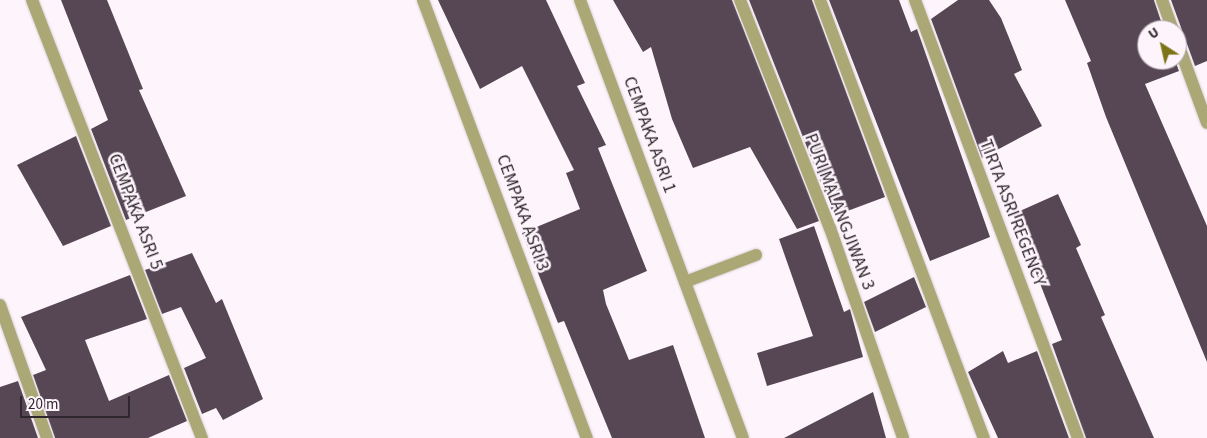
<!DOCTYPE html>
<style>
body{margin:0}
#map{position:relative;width:1207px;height:438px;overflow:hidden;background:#fef5fc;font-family:"Source Sans 3",sans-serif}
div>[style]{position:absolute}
.building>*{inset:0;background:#574755}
.roads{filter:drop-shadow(0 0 1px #d9d0d7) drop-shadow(0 0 1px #d9d0d7)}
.minor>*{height:12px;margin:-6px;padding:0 6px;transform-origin:6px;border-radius:6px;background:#aca876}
span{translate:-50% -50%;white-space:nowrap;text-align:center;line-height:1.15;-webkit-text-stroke:5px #fef5fc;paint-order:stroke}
.street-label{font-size:18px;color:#2f272e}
.north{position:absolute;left:1137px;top:20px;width:50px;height:50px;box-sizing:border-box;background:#fef5fc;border:1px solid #aba3aa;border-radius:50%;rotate:325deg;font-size:14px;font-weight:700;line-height:20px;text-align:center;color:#2f272e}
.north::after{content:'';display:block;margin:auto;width:18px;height:22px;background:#7d7417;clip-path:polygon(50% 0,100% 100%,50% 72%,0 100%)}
.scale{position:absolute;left:20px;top:396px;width:110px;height:22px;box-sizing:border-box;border:2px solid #2f272e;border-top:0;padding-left:6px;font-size:15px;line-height:18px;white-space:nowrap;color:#2f272e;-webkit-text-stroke:4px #fef5fc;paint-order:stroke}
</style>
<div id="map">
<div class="building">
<i style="clip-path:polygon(61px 0,107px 0,143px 89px,139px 90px,186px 196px,126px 220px,91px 129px,108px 120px)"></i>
<i style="clip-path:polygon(438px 0,546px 0,585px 83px,577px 86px,606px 145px,598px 148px,647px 271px,603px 290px,606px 304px,629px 360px,673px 345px,705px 438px,612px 438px,564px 321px,558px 323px,522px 233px,580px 209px,566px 173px,574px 170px,522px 66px,480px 89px)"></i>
<i style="clip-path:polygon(613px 0,732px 0,819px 221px,797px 229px,750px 147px,693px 168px,672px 119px,651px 47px,643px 52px)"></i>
<i style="clip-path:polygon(749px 0,812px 0,885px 197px,834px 216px)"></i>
<i style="clip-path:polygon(829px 0,899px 0,911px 32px,917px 29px,990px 237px,930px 261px)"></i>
<i style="clip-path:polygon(958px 0,989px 0,1001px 18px,1022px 70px,1014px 74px,1042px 126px,982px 158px,931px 19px)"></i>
<i style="clip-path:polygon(1065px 0,1154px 0,1164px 30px,1147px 30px,1147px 60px,1175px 60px,1179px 71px,1145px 84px,1207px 226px,1207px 362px,1106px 117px,1087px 63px,1091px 61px)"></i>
<i style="clip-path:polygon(1171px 0,1207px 0,1207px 61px,1195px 66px)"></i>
<i style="clip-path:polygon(76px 136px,111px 226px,63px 246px,17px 165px)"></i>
<i style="clip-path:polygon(1058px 194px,1081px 245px,1076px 248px,1105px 315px,1101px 317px,1154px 438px,1086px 438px,1052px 344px,1062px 340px,1013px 214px)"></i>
<i style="clip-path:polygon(814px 226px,844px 312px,850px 309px,863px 357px,767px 386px,757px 353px,813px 336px,779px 239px)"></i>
<i style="clip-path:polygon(192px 253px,216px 303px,222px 299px,263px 399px,223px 420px,216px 408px,202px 414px,184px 368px,206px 358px,181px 307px,162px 314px,145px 270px)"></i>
<i style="clip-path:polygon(130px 275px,147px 319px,85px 340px,109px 401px,169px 375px,187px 421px,148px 438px,55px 438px,33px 375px,46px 370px,21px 317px)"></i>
<i style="clip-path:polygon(914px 277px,926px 307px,875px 332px,864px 302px)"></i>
<i style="clip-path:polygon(1003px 351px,1008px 363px,1037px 351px,1069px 438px,998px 438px,968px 372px)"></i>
<i style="clip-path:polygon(18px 381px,38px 438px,0 438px,0 387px)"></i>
<i style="clip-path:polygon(873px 392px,886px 438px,784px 438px)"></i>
</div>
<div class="roads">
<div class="minor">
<i style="left:32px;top:0;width:470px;rotate:68.8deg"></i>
<i style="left:423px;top:0;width:468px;rotate:69.5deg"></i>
<i style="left:580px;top:0;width:467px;rotate:69.6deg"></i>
<i style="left:740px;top:0;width:245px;rotate:68.5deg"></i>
<i style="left:830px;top:228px;width:222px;rotate:70.8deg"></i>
<i style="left:820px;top:0;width:468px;rotate:69.5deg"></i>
<i style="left:915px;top:0;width:467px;rotate:69.6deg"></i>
<i style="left:1162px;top:0;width:32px;rotate:70deg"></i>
<i style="left:1177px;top:41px;width:87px;rotate:69.9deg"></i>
<i style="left:685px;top:282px;width:76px;rotate:-20.8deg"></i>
<i style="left:0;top:305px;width:141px;rotate:70.5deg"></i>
</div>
</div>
<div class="street-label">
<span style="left:649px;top:135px;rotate:70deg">CEMPAKA ASRI 1</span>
<span style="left:135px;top:212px;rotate:69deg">CEMPAKA ASRI 5</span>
<span style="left:839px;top:212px;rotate:69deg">PURI MALANGJIWAN 3</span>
<span style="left:522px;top:213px;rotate:70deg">CEMPAKA ASRI 3</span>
<span style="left:1012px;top:213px;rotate:69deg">TIRTA ASRI REGENCY</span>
</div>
<div class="north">U</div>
<div class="scale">20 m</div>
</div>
